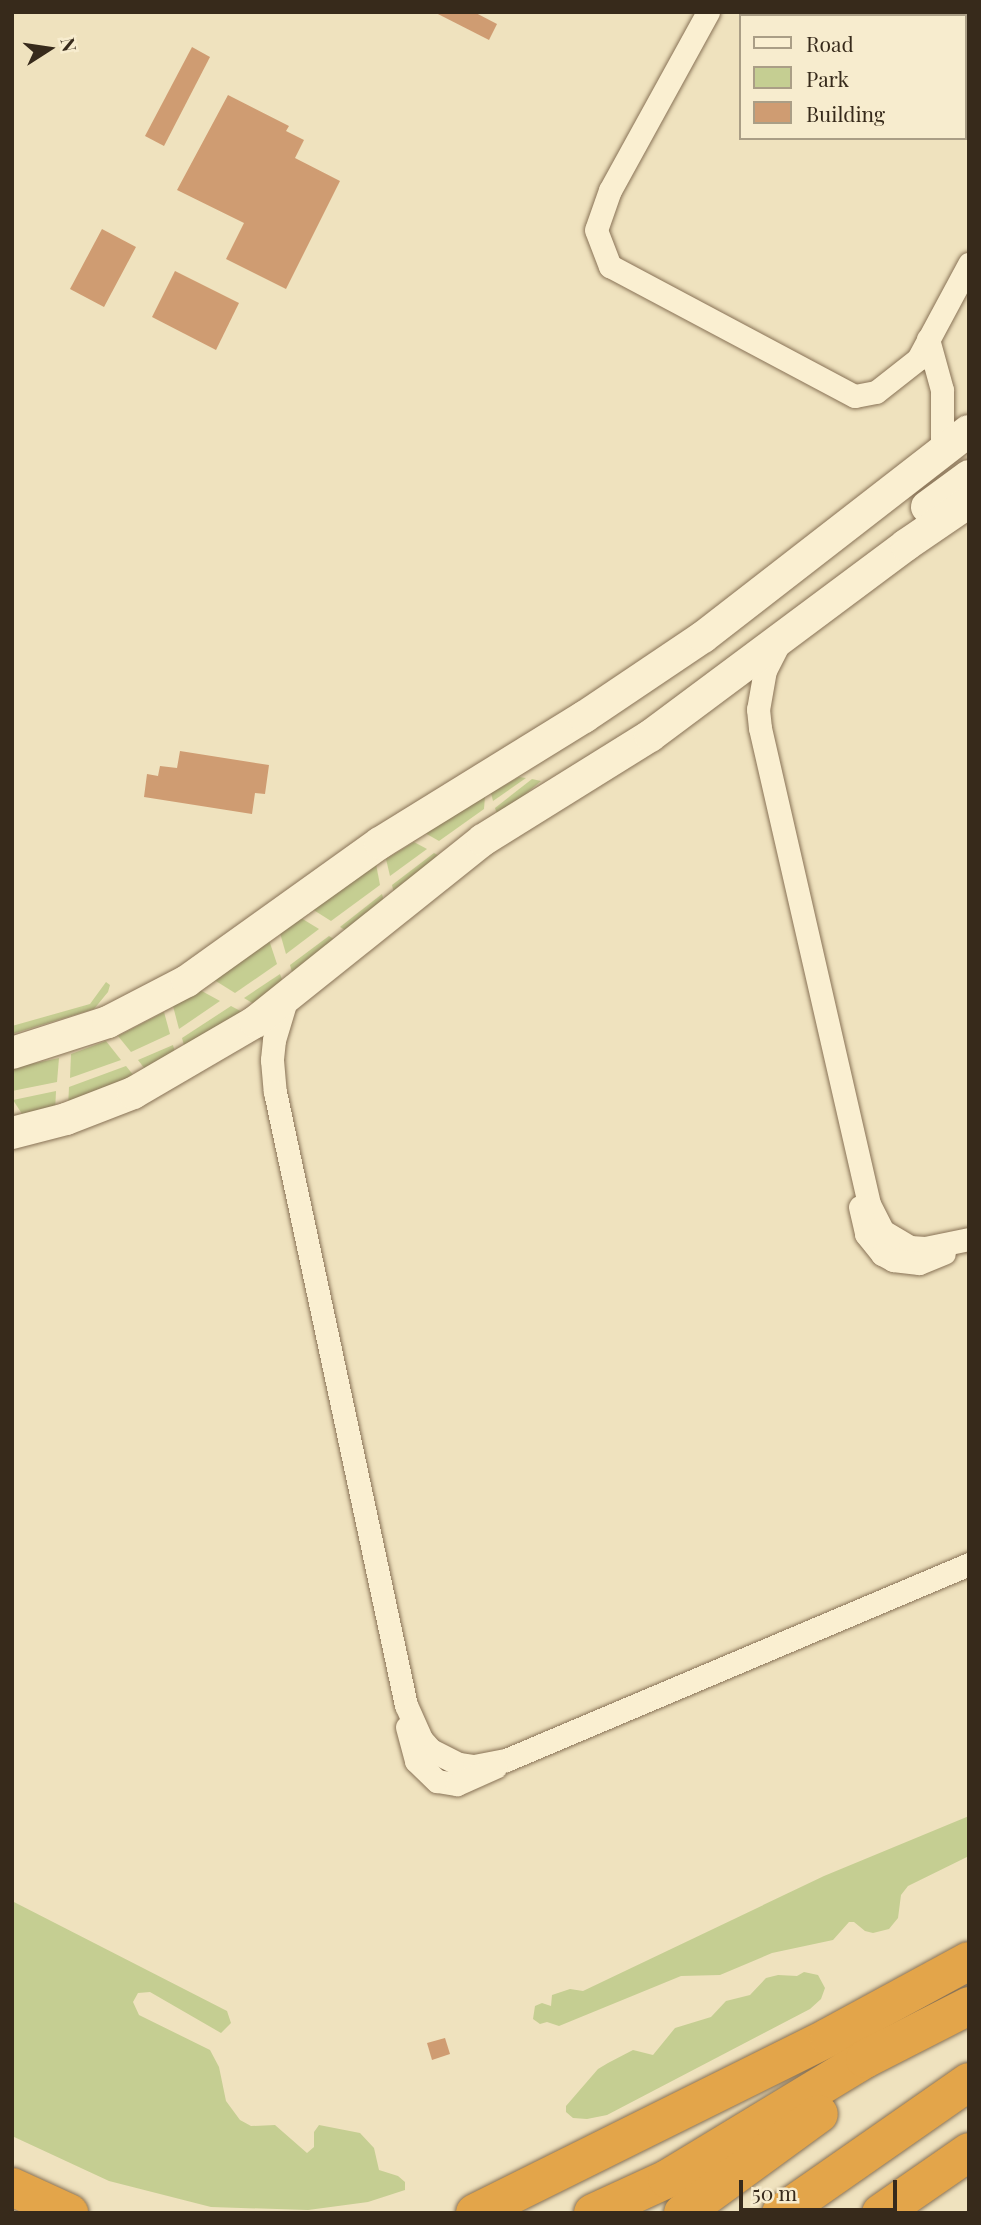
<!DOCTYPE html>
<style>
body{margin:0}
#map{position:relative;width:981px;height:2225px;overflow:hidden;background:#efe2be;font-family:"Playfair Display",serif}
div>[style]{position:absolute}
.green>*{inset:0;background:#c5ce92}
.building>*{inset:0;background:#cf9c72}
.roads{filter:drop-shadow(0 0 2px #887256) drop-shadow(0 0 2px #887256)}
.street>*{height:23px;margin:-11.5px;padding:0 11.5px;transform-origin:11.5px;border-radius:11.5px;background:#faefd1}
.secondary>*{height:32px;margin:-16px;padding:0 16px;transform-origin:16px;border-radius:16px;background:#faefd1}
.highway>*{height:38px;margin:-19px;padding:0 19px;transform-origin:19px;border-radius:19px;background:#e3a54a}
span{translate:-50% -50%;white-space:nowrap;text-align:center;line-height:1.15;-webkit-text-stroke:5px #f7ecce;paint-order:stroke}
.frame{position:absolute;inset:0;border:14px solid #372a1b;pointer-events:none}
.legend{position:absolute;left:739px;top:14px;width:228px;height:126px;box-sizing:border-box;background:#f7ecce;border:2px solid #aa9e86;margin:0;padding:9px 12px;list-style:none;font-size:21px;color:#372a1b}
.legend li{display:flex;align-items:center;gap:14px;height:35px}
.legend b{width:35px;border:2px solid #aa9e86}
.north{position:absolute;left:14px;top:14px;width:70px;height:70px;-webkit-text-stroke:5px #f7ecce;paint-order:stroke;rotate:78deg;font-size:19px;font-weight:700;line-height:28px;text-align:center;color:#372a1b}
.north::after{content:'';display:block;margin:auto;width:24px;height:32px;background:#372a1b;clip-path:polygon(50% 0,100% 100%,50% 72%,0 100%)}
.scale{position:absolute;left:739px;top:2180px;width:158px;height:32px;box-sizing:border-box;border:4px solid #372a1b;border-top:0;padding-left:9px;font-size:21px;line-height:24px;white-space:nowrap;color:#372a1b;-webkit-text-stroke:5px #f7ecce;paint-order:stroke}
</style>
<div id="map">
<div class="green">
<i style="clip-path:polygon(519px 777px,526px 778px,493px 801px,491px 793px)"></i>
<i style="clip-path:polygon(532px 779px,541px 781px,498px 817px,495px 808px)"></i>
<i style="clip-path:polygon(485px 796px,484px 809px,439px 841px,425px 833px)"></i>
<i style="clip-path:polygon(414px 842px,427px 849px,390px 876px,386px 859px)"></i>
<i style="clip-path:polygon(434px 853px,446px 860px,396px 901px,392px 885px)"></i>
<i style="clip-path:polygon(376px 864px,380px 885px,331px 921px,312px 909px)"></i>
<i style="clip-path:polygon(382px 894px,386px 909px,355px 936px,340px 927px)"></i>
<i style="clip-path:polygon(301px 918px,319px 929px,286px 954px,280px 933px)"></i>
<i style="clip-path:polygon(329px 936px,345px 946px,295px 983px,290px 965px)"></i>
<i style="clip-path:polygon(269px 940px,277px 964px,235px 993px,211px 978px)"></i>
<i style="clip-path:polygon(280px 974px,286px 990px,259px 1007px,244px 998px)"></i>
<i style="clip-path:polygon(106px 982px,110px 985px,108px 992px,94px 1009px,12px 1034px,12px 1026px,90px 1004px)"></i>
<i style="clip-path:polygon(200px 990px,220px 1001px,179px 1029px,173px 1006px)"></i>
<i style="clip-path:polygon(231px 1006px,248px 1015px,187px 1056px,182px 1038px)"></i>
<i style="clip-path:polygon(164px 1012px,170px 1034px,131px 1052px,118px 1036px)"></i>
<i style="clip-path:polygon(106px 1041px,121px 1060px,70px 1078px,71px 1054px)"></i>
<i style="clip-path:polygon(173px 1045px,178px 1063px,151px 1077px,138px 1060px)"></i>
<i style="clip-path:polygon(59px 1058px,57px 1082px,12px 1091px,12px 1068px)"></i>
<i style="clip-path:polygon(126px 1066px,138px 1081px,68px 1108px,69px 1087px)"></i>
<i style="clip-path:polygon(56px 1091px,55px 1113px,26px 1120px,13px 1100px)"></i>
<i style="clip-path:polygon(969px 1816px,969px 1856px,908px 1886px,901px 1895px,898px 1918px,889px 1929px,873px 1933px,865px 1931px,854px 1922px,849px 1922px,833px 1940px,772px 1953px,720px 1975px,681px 1976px,559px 2026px,547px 2022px,540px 2024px,533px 2019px,535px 2006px,542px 2003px,551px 2006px,552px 1995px,570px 1989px,583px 1991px,824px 1876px)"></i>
<i style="clip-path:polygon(12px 1901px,227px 2011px,231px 2023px,221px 2033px,150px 1992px,138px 1993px,133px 2002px,139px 2015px,210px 2050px,219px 2067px,226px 2101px,240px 2120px,251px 2126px,275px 2125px,307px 2153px,314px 2147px,314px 2132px,319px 2125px,360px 2133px,374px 2148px,379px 2170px,398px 2176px,405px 2182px,405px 2190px,368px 2202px,308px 2210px,211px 2207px,109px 2181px,12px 2136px)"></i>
<i style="clip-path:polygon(804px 1972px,818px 1975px,825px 1988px,821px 1999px,810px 2009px,607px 2115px,587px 2119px,573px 2118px,566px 2112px,566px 2106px,598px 2069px,608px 2063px,633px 2050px,653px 2055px,675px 2028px,711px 2017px,726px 2001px,750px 1995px,766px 1978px,778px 1975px,797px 1976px)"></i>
</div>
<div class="building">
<i style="clip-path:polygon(434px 12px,474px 12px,497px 24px,489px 40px)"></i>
<i style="clip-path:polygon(192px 47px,210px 57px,164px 146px,145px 136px)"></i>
<i style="clip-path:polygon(228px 95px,289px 126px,286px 131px,304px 140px,295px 158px,340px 181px,286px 289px,226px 259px,244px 223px,177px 190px)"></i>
<i style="clip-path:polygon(102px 229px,136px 247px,104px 307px,70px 289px)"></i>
<i style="clip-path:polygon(175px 271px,239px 303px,216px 350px,152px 317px)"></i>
<i style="clip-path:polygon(180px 751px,269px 765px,265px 794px,255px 793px,252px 814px,144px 797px,147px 774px,158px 776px,160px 766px,177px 768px)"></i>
<i style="clip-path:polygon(445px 2038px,450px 2054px,432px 2060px,427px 2043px)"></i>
</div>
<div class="roads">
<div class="street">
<i style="left:708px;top:12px;width:203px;rotate:118.8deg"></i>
<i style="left:610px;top:190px;width:42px;rotate:109.3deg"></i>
<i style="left:596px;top:230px;width:39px;rotate:69deg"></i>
<i style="left:610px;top:266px;width:277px;rotate:28deg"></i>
<i style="left:855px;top:396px;width:21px;rotate:-11deg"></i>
<i style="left:876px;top:392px;width:53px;rotate:-38.2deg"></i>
<i style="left:918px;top:359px;width:108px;rotate:-61.8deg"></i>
<i style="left:928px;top:339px;width:53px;rotate:74.6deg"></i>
<i style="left:942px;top:390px;width:61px;rotate:90deg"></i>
<i style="left:779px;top:643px;width:30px;rotate:117deg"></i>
<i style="left:765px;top:670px;width:40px;rotate:100deg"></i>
<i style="left:758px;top:709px;width:19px;rotate:84deg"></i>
<i style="left:760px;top:728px;width:488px;rotate:77.1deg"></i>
<i style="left:869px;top:1204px;width:30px;rotate:63deg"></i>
<i style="left:883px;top:1231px;width:31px;rotate:31deg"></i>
<i style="left:910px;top:1247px;width:15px;rotate:4deg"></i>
<i style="left:925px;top:1248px;width:45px;rotate:-11.6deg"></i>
<i style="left:287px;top:997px;width:45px;rotate:106.8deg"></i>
<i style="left:274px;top:1040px;width:20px;rotate:96deg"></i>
<i style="left:272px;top:1060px;width:32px;rotate:85deg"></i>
<i style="left:275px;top:1092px;width:627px;rotate:77.94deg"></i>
<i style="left:406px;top:1705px;width:37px;rotate:66deg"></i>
<i style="left:421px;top:1739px;width:15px;rotate:48deg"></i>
<i style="left:431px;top:1750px;width:31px;rotate:27deg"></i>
<i style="left:459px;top:1764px;width:15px;rotate:8deg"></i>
<i style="left:474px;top:1766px;width:33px;rotate:-11deg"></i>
<i style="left:506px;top:1760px;width:503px;rotate:-22.94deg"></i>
<i style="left:860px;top:1207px;width:28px;rotate:77deg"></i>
<i style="left:866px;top:1234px;width:26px;rotate:51deg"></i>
<i style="left:882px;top:1254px;width:13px;rotate:29deg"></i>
<i style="left:893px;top:1260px;width:26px;rotate:7deg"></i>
<i style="left:919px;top:1263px;width:27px;rotate:-22deg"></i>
<i style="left:407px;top:1727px;width:35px;rotate:75deg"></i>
<i style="left:416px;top:1761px;width:29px;rotate:44deg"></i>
<i style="left:437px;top:1781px;width:20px;rotate:9deg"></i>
<i style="left:457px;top:1784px;width:42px;rotate:-24.1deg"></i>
</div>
<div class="secondary">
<i style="left:927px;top:507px;width:52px;rotate:-36.4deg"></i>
<i style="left:12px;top:1053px;width:101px;rotate:-17.9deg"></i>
<i style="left:108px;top:1022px;width:89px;rotate:-27.4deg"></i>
<i style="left:187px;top:981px;width:237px;rotate:-35.6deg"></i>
<i style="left:380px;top:843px;width:240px;rotate:-31.7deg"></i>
<i style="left:584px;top:717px;width:143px;rotate:-33.9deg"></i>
<i style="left:703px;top:637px;width:336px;rotate:-37.8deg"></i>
<i style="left:12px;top:1133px;width:56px;rotate:-14.5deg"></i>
<i style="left:66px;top:1119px;width:72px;rotate:-21.2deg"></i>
<i style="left:133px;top:1093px;width:141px;rotate:-30.2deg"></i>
<i style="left:255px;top:1022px;width:292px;rotate:-38.6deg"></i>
<i style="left:483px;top:840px;width:197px;rotate:-31.9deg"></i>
<i style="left:650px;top:736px;width:319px;rotate:-36.7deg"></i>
<i style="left:906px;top:545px;width:76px;rotate:-34.3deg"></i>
</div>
<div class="highway">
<i style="left:12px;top:2187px;width:63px;rotate:24.5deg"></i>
<i style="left:475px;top:2213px;width:395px;rotate:-26.4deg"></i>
<i style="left:829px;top:2037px;width:159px;rotate:-28.5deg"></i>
<i style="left:593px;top:2213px;width:81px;rotate:-24.7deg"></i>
<i style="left:667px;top:2179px;width:232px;rotate:-31.2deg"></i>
<i style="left:865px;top:2059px;width:117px;rotate:-27deg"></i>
<i style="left:683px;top:2213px;width:168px;rotate:-36.1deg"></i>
<i style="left:781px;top:2213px;width:229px;rotate:-34.9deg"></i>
<i style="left:881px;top:2213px;width:107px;rotate:-34.7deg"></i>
</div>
</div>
<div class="frame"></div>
<ul class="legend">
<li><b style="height:9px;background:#faefd1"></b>Road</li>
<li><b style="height:19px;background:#c5ce92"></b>Park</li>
<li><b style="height:19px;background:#cf9c72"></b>Building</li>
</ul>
<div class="north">N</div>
<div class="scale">50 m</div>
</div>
